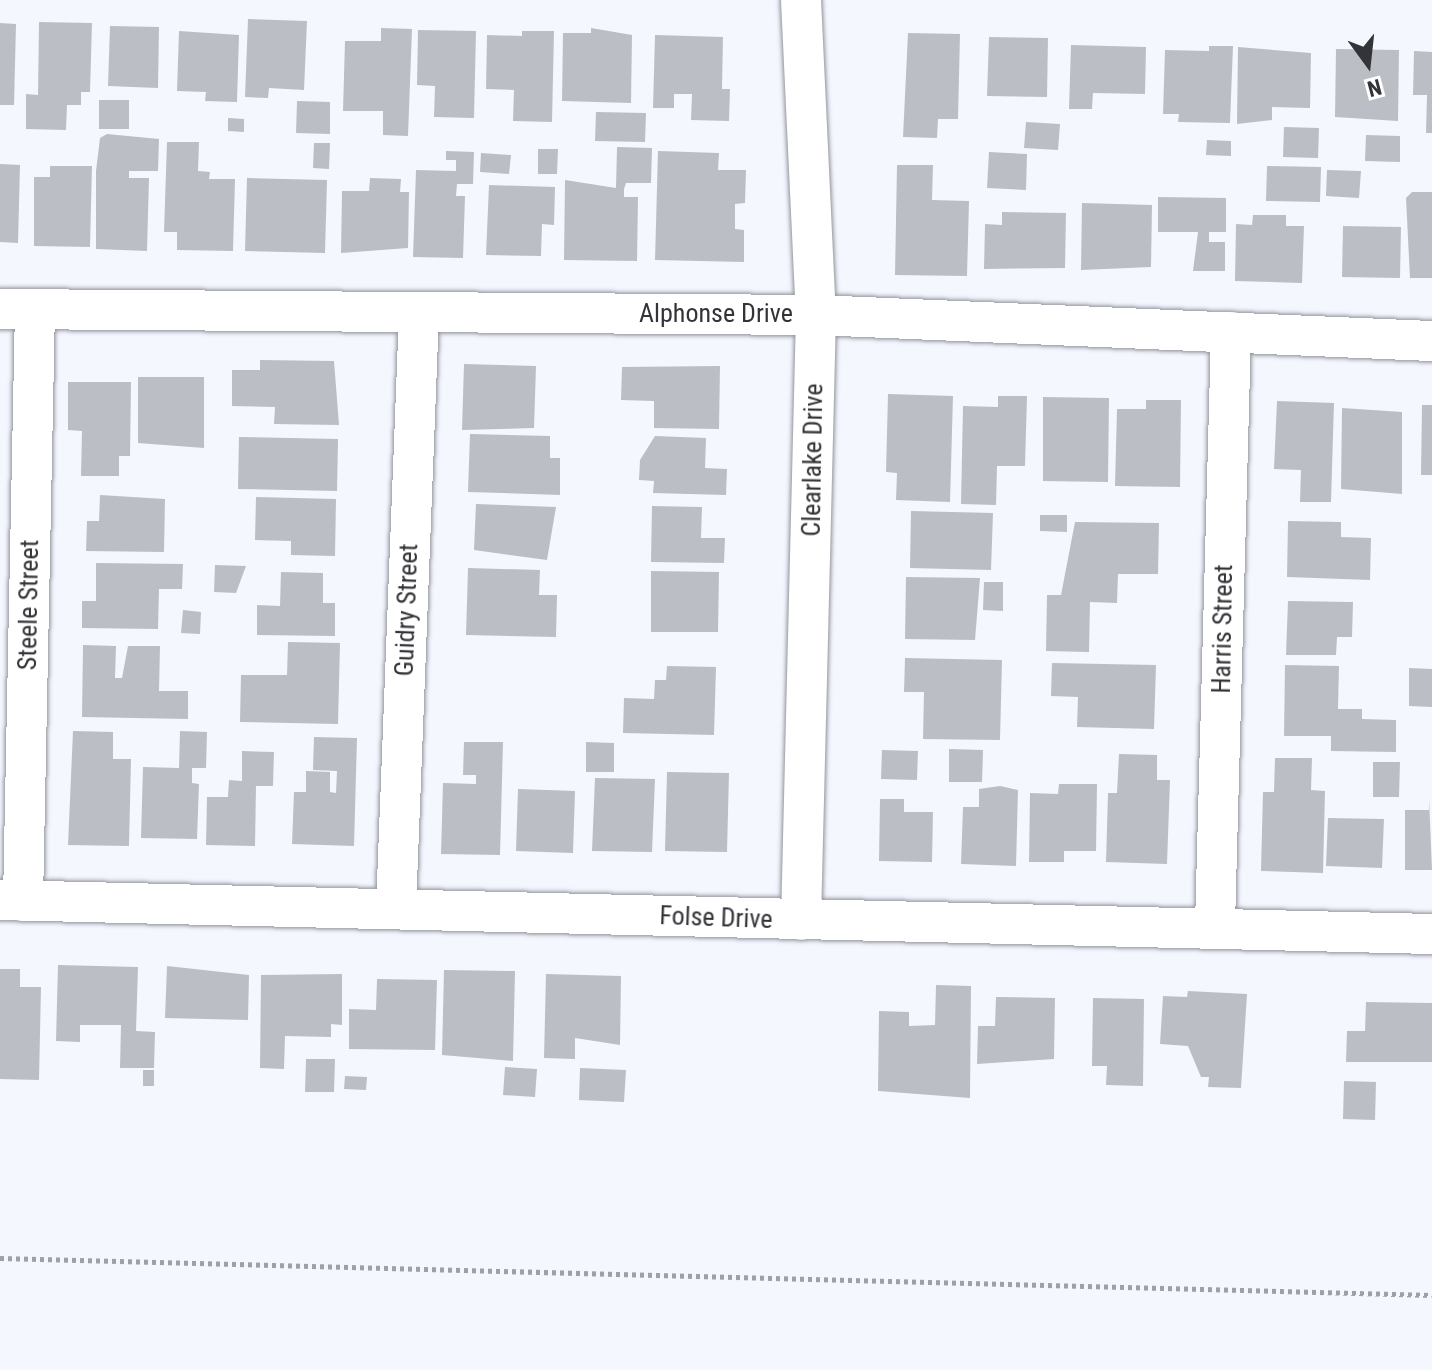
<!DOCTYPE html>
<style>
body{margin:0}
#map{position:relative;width:1432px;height:1370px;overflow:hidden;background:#f4f7fe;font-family:"Roboto Condensed",sans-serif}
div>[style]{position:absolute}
.building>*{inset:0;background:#bcbec5}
.path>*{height:5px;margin-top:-2.5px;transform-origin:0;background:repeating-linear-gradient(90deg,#9ea0a5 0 4px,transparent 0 8px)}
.roads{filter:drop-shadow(0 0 2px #93959c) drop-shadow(0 0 2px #93959c)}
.minor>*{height:40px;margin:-20px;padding:0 20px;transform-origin:20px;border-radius:20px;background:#fff}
span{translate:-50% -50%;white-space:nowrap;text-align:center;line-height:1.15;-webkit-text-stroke:6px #fff;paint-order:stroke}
.street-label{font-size:26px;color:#333437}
.north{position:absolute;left:1328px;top:24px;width:80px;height:80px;-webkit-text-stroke:6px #fff;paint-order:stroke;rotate:165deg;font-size:22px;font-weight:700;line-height:32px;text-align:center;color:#333437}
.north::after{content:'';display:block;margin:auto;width:28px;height:36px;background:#333437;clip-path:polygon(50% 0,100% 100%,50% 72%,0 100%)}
</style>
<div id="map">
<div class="building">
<i style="clip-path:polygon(248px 19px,307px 21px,304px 90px,269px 88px,268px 98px,245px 97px)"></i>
<i style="clip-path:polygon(39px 22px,92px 23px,90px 92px,81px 92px,81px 105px,67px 105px,66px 130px,26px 129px,26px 94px,38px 95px)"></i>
<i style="clip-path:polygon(0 23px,16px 24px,14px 105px,0 105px)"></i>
<i style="clip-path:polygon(110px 26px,159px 27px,158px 88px,108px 86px)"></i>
<i style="clip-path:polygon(381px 28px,412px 29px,408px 136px,383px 135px,383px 111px,343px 111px,345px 41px,381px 41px)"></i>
<i style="clip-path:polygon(591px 28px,632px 35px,631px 103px,562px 101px,563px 33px,591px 33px)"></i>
<i style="clip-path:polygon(418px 30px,476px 31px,474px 118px,434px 117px,435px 86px,417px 85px)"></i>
<i style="clip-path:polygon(179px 31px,239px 35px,237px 102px,205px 101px,206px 92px,177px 91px)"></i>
<i style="clip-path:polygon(522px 31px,554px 31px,552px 122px,513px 121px,514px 90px,486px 89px,487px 35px,522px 36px)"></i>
<i style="clip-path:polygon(908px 33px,960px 34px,958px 119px,938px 119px,937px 138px,903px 137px)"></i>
<i style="clip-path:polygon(655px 35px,723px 37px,722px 89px,730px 89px,729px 121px,691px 120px,692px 94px,674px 94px,674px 108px,653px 108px)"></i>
<i style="clip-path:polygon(989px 37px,1048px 38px,1047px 97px,987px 96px)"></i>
<i style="clip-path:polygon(1071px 45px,1146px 47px,1145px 94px,1093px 93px,1092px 109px,1069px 109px)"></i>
<i style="clip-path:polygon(1209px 46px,1233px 46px,1230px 123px,1178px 122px,1179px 114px,1163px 114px,1165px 50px,1209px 51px)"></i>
<i style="clip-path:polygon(1238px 47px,1311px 53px,1310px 108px,1272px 107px,1272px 120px,1237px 124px)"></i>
<i style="clip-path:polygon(1336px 49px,1399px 50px,1398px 121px,1335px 117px)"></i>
<i style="clip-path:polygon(1414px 51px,1432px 52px,1432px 133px,1426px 133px,1427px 95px,1413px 95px)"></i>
<i style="clip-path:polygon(99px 100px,129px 100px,129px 129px,99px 129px)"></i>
<i style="clip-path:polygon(297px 101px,330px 102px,330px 134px,296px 133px)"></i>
<i style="clip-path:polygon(596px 112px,646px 113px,645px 142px,595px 141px)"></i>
<i style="clip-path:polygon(228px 118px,244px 119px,244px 132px,228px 131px)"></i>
<i style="clip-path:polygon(1026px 122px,1060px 124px,1058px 150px,1024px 148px)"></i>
<i style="clip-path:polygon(1284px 127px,1319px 128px,1318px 158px,1283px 157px)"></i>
<i style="clip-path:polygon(107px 134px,159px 139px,158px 171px,129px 171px,129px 178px,149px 178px,147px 251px,96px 249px,96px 171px,100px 138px)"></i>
<i style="clip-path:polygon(1366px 135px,1400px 136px,1400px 162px,1365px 161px)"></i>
<i style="clip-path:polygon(1207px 140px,1231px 141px,1231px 156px,1206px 155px)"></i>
<i style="clip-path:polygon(167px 142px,199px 142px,198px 171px,210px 172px,209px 179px,235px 179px,233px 251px,177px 250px,177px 232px,164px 232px)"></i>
<i style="clip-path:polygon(314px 143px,330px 143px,329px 169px,313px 168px)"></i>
<i style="clip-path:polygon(617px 147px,652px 148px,651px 183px,626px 183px,624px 189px,624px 197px,638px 197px,637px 261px,564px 260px,565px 180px,616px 188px)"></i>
<i style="clip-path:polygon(538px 149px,558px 149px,557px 174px,538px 174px)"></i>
<i style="clip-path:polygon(446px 151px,474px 152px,473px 184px,457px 184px,456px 196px,465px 196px,463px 258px,413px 257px,416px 170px,456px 171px,456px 160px,446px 160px)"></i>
<i style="clip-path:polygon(658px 151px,719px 153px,718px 170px,746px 170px,745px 203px,735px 204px,735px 229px,744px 230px,744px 262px,655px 260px)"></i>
<i style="clip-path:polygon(989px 152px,1027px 154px,1026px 190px,987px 188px)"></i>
<i style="clip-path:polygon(481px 153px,511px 155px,509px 174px,480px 172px)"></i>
<i style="clip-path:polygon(0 164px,20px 165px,18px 243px,0 242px)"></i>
<i style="clip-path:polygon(897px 165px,933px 165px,932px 200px,969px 201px,967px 276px,895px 275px)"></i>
<i style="clip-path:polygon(50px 166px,92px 166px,90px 247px,34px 246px,34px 177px,50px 177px)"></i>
<i style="clip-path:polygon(1267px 166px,1321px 167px,1320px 202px,1266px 201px)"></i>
<i style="clip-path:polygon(1327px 170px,1361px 171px,1359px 198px,1326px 196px)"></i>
<i style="clip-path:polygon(247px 178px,327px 180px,325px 253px,245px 251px)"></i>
<i style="clip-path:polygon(370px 178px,401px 179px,400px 192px,409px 192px,408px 248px,341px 253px,342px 191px,369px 191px)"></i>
<i style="clip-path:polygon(489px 185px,555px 187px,554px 225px,542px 224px,541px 256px,486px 255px)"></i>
<i style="clip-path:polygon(1412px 192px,1432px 192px,1432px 278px,1410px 278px,1406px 198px)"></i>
<i style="clip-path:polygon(1158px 197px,1226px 198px,1226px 232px,1209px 232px,1209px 242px,1225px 242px,1225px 271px,1193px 271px,1198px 232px,1158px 232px)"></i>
<i style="clip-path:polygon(1082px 203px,1152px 205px,1151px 267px,1081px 270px)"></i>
<i style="clip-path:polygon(1002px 212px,1066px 213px,1065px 268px,984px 269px,985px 224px,1002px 225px)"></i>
<i style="clip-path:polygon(1253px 215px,1286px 215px,1286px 226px,1304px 226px,1302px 283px,1235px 281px,1236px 224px,1252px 225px)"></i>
<i style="clip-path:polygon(1343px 226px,1401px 227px,1400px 278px,1342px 277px)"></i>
<i style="clip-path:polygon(260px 360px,334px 361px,339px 425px,274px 424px,275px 407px,232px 406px,232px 370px,260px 370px)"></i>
<i style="clip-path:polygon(464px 364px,536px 366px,534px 428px,462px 430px)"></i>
<i style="clip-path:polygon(720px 366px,719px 429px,654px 428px,654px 401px,621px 400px,622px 367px)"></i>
<i style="clip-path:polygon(138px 377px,204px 377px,204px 448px,138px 443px)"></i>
<i style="clip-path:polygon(68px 382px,131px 382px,130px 456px,119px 456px,119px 476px,81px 476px,82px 431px,68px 430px)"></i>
<i style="clip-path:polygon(888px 394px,953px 396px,950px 502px,896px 500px,897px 473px,886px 472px)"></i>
<i style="clip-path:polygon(998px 396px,1027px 396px,1025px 466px,997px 466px,996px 505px,961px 504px,963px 406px,998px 407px)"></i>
<i style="clip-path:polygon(1043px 397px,1109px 398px,1108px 482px,1043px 481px)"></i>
<i style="clip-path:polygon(1146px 400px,1181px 400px,1180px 487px,1115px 486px,1117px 409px,1146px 409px)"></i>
<i style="clip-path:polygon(1277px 401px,1334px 403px,1331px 502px,1300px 502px,1301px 470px,1274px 469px)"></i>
<i style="clip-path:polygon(1422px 405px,1432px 405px,1432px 475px,1421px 475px)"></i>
<i style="clip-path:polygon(1342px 408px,1402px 412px,1402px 494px,1341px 489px)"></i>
<i style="clip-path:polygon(470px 434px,550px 436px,550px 458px,560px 458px,560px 495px,468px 492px)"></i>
<i style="clip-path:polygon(655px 436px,706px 438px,705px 468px,727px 469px,726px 495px,653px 493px,654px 481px,639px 480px,640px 460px)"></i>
<i style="clip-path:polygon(239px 437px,338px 439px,337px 491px,238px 489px)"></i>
<i style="clip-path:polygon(100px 495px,165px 499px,164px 552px,86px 551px,87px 521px,99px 521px)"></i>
<i style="clip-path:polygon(256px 497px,336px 499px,335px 556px,291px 555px,291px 541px,255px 540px)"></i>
<i style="clip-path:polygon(476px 504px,556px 507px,547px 560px,474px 550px)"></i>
<i style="clip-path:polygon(652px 506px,702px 507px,701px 538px,725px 538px,724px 563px,651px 562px)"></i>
<i style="clip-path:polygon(911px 511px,993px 513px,991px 570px,910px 568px)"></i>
<i style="clip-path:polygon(1040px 515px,1067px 515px,1067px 532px,1040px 531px)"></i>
<i style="clip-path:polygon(1288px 521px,1341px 522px,1341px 537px,1371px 538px,1370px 580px,1287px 577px)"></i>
<i style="clip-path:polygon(1075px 522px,1159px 523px,1158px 574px,1118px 574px,1117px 603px,1090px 602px,1089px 652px,1046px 651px,1047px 595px,1061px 595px)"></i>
<i style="clip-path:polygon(96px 563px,183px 564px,182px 589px,159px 589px,158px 629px,82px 628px,82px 601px,96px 601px)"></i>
<i style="clip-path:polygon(215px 565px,246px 566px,236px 593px,214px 592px)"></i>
<i style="clip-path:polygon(468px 568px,540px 570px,539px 595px,557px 595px,556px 637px,466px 635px)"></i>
<i style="clip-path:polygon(651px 571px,719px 572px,718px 632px,651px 632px)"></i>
<i style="clip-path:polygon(281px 572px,323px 573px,323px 603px,335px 603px,335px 636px,257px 635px,257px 605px,280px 606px)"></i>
<i style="clip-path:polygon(906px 577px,980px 578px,975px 640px,905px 639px)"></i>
<i style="clip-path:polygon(984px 582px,1003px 582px,1003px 611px,983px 610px)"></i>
<i style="clip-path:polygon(1288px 601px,1353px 602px,1352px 637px,1337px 637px,1336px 655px,1286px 655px)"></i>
<i style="clip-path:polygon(183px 610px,201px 612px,200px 634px,181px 633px)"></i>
<i style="clip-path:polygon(288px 642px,340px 643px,338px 724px,240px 722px,241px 675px,287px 675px)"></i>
<i style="clip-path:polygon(83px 645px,116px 646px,115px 678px,122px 678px,128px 646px,160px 646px,159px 691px,188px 691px,188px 719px,82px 717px)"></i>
<i style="clip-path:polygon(905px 658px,1002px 660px,1000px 740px,923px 739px,924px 692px,904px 692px)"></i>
<i style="clip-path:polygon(1052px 663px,1156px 665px,1154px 729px,1077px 727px,1078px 697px,1051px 696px)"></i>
<i style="clip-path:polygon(1285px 665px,1339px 666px,1338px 709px,1362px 709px,1362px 719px,1396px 720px,1396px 752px,1331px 751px,1331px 736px,1284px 736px)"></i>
<i style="clip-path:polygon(667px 666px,716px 667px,714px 735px,623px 733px,624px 698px,654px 699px,655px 680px,666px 680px)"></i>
<i style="clip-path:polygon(1409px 668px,1432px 669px,1432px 707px,1409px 706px)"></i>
<i style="clip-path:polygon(73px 731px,113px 732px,113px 759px,131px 759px,129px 846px,68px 845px)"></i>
<i style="clip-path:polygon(180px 731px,207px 732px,206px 768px,192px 768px,192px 783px,199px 784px,197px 839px,141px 838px,143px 767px,179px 768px)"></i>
<i style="clip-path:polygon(314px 737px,357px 738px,354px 846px,292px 844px,294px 792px,306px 792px,306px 771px,330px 772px,330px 792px,336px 793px,337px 771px,313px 770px)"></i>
<i style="clip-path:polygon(464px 742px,503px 742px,500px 855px,441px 854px,443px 783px,476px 784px,476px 775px,463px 775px)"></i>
<i style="clip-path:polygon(586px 742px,614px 743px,614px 772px,586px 772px)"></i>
<i style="clip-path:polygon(949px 749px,983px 750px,982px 782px,949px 782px)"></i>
<i style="clip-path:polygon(882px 750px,918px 751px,917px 780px,881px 779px)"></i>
<i style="clip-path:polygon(242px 751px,274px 752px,273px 786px,256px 786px,255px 846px,206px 845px,207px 797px,228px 797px,229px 780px,242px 781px)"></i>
<i style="clip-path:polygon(1119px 754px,1157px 755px,1157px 780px,1170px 780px,1167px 864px,1106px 862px,1108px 793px,1117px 793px)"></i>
<i style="clip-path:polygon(1275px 758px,1312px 758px,1311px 790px,1325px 791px,1323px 873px,1261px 871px,1263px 792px,1274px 792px)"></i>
<i style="clip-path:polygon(1373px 762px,1400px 762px,1399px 797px,1373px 797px)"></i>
<i style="clip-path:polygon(667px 772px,729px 773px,727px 852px,665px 851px)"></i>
<i style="clip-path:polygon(595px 778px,655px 779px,652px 852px,592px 851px)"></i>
<i style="clip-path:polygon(1059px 784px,1097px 784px,1096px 851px,1064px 851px,1064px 862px,1029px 862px,1030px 793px,1058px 794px)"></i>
<i style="clip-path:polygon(1000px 786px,1018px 790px,1016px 866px,961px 864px,963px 807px,979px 807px,979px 789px)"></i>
<i style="clip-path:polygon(518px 789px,575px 791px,573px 853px,516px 851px)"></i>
<i style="clip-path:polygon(1429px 798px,1432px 870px,1405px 870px,1405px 810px,1429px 810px)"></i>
<i style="clip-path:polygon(880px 799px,904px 799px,904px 812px,933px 812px,932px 862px,879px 861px)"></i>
<i style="clip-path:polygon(1328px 818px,1384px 819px,1382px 868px,1326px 866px)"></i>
<i style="clip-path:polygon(58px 965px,138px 967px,136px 1031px,155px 1032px,154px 1068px,120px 1068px,121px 1025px,80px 1025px,80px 1042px,56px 1041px)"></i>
<i style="clip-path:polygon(167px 966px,249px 975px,248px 1020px,165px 1018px)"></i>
<i style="clip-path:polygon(0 969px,20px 969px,20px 987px,41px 987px,39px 1080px,0 1079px)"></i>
<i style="clip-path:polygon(444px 970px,515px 971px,513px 1061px,442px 1055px)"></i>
<i style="clip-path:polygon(342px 974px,342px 1025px,331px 1024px,331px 1037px,285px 1036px,284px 1069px,260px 1068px,261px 975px)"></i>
<i style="clip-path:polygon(546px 974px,621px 976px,620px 1045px,575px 1038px,575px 1059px,544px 1058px)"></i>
<i style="clip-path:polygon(377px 979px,437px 980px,435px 1050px,349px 1049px,349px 1009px,376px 1010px)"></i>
<i style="clip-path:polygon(936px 985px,971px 986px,970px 1098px,878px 1091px,879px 1011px,909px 1012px,909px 1026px,935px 1025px)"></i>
<i style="clip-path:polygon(1188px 991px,1247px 994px,1241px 1088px,1208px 1087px,1209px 1077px,1201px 1077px,1188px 1046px,1160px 1044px,1163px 996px,1187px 997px)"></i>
<i style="clip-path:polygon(996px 997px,1055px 998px,1054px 1059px,977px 1064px,978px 1026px,995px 1026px)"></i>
<i style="clip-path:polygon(1093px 998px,1144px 999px,1143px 1086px,1106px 1085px,1107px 1066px,1092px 1066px)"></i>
<i style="clip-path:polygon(1366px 1002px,1432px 1003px,1432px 1062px,1346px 1062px,1347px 1031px,1365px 1031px)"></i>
<i style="clip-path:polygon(306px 1059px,335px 1059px,334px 1092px,305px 1092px)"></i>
<i style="clip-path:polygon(505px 1067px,537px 1069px,535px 1097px,503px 1095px)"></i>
<i style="clip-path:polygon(580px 1068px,626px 1070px,624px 1102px,579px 1100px)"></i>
<i style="clip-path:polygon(143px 1070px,154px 1070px,154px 1086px,143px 1086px)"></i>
<i style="clip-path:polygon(345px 1076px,367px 1077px,366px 1090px,344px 1089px)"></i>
<i style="clip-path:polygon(1344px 1081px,1376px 1082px,1375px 1120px,1343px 1119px)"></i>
</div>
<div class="path">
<i style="left:0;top:1258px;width:1432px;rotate:1.48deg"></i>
</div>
<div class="roads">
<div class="minor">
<i style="left:801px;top:0;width:315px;rotate:87.3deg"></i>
<i style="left:816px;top:315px;width:605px;rotate:91.42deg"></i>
<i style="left:0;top:309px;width:816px;rotate:0.42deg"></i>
<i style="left:816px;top:315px;width:617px;rotate:2.42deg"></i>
<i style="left:0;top:900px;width:1432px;rotate:1.36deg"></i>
<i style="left:23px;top:901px;width:591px;rotate:-88.84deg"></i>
<i style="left:396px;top:909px;width:597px;rotate:-87.79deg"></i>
<i style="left:1215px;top:925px;width:593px;rotate:-88.45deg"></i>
</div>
</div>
<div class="street-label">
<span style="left:716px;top:314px">Alphonse Drive</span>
<span style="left:813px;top:460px;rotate:-89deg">Clearlake Drive</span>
<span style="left:29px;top:605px;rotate:-89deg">Steele Street</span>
<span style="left:407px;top:610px;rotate:-88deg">Guidry Street</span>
<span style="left:1223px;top:629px;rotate:-89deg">Harris Street</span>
<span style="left:716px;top:918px;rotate:2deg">Folse Drive</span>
</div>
<div class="north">N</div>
</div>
